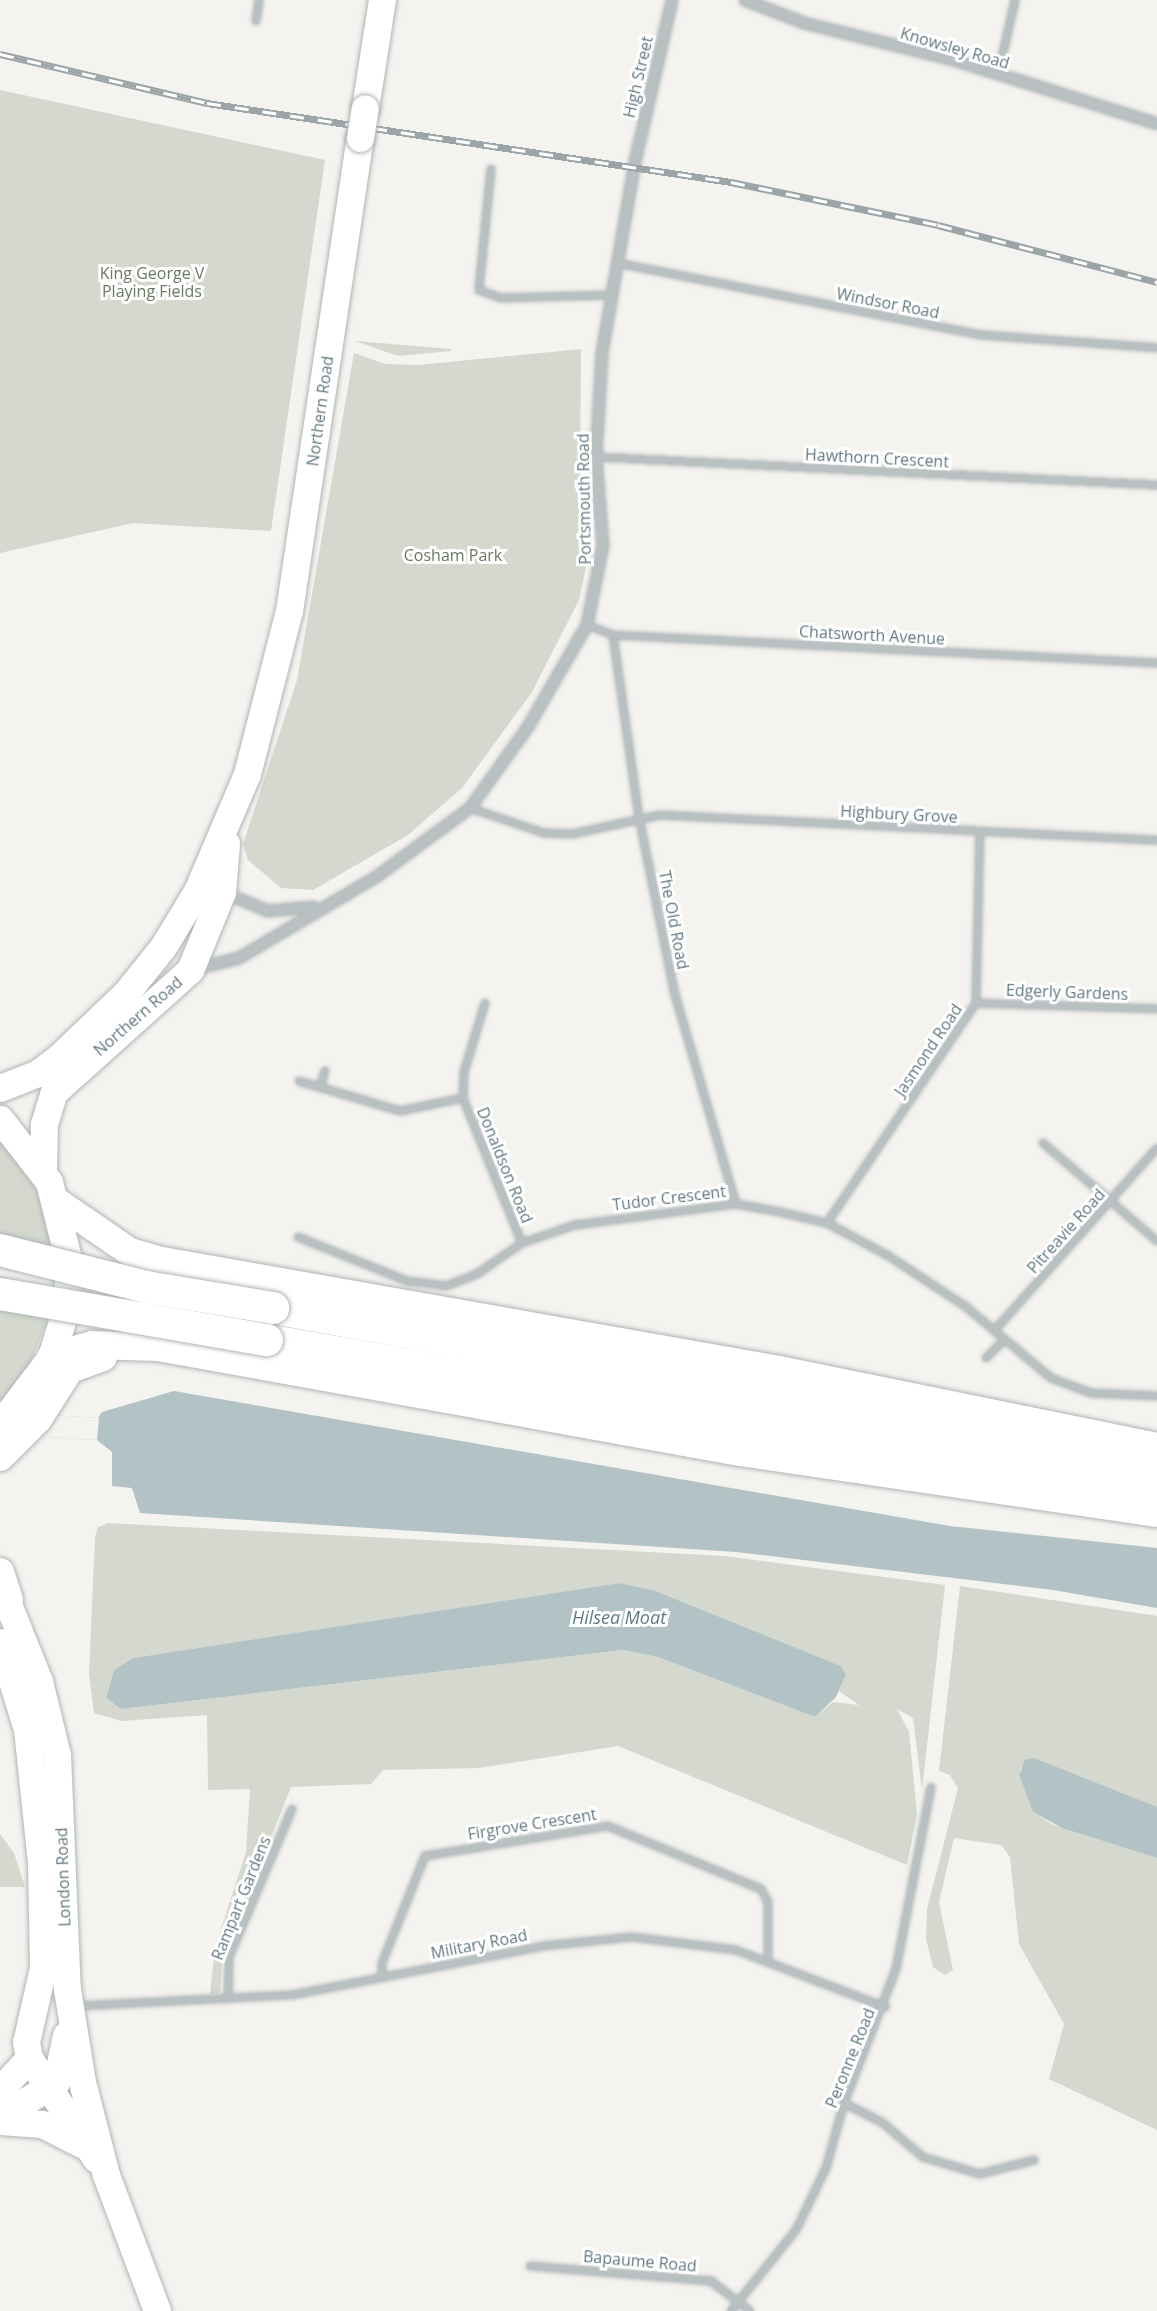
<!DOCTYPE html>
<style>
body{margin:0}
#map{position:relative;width:1157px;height:2311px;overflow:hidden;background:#f4f3ef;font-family:"Open Sans",sans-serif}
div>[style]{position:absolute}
.green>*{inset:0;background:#d4d8ce}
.water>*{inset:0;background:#b3c2c4}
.pier>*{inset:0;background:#f4f3ef}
.roads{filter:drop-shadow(0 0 2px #afb5b7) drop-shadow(0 0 2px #afb5b7)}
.minor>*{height:6px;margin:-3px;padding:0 3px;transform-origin:3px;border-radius:3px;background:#b9c0c2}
.tertiary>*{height:10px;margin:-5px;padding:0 5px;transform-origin:5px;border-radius:5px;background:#b9c0c2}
.primary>*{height:27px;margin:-13.5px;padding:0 13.5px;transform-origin:13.5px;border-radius:13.5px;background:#fff}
.trunk>*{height:28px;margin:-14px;padding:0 14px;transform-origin:14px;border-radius:14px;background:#fff}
.motorway>*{height:32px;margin:-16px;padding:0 16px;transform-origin:16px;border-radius:16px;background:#fff}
.rail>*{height:7px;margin-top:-3.5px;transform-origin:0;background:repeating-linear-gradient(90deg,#fff 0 14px,#9ba4a7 0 28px);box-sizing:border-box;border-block:2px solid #9ba4a7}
.bridges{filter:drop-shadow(0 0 2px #afb5b7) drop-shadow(0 0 2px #afb5b7)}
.primary-bridge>*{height:27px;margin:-13.5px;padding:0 13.5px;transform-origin:13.5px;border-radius:13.5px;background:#fff}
.motorway-bridge>*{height:32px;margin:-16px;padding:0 16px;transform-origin:16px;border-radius:16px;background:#fff}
span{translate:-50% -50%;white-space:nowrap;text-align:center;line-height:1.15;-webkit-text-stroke:6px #fff;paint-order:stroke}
.street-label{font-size:16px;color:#637980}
.park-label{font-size:16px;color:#6a7762}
.water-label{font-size:18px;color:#5f7b7e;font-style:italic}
</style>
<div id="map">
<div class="green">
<i style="clip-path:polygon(0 90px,325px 160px,271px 531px,133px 523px,0 553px)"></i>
<i style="clip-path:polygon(355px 341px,451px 349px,451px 351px,398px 356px)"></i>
<i style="clip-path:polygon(581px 349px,580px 464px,588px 557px,579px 600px,532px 692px,462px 788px,408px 835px,313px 890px,281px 888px,248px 860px,243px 844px,297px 680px,354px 353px,385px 364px,418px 365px)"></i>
<i style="clip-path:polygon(0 1133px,45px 1195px,57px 1250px,0 1234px)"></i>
<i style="clip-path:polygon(0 1310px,49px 1317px,28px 1369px,0 1407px)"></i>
<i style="clip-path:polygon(evenodd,108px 1523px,724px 1556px,945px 1585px,922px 1790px,913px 1718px,897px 1709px,909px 1732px,917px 1814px,907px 1865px,618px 1746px,479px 1768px,383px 1770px,371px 1784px,291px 1787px,222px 1960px,220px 1993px,210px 1994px,215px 1948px,246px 1852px,250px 1789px,208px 1790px,207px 1715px,122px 1721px,94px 1713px,89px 1674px,95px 1537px,98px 1527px,108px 1523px,619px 1583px,653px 1590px,841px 1666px,846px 1675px,839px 1691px,859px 1705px,833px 1702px,815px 1717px,658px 1657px,623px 1650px,121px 1709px,106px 1698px,114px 1670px,133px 1658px,619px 1583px)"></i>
<i style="clip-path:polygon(960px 1586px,1157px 1616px,1157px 1807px,1021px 1767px,1019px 1775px,1033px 1812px,1053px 1825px,1157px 1858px,1157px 2130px,1049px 2079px,1064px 2024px,1019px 1944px,1010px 1857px,1001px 1845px,954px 1838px,939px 1902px,953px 1970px,945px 1975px,933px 1967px,926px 1939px,927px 1909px,958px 1788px,950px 1775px,939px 1771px)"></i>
<i style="clip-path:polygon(0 1834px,14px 1853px,25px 1887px,0 1887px)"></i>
</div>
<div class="water">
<i style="clip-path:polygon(174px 1391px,950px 1526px,1157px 1548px,1157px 1608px,1053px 1590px,736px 1552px,140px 1513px,132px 1488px,112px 1486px,112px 1452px,97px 1440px,0 1434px,0 1412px,98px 1418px,102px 1412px)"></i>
<i style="clip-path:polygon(619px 1583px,653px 1590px,841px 1666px,846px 1675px,836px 1697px,815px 1717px,658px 1657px,623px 1650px,121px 1709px,106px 1698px,114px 1670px,133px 1658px)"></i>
<i style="clip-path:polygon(1034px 1758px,1157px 1807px,1157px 1858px,1062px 1828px,1033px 1812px,1019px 1775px,1025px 1760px)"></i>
</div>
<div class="pier">
<i style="clip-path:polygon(0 1412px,99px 1418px,97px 1440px,0 1434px)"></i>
</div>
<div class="roads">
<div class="minor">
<i style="left:256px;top:21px;width:21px;rotate:-82deg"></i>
<i style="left:998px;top:75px;width:77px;rotate:-77.2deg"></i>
<i style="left:491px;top:169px;width:122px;rotate:95.7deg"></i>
<i style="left:479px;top:290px;width:23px;rotate:20deg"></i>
<i style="left:501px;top:298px;width:111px;rotate:-1.5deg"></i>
<i style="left:617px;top:263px;width:371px;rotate:11.2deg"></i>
<i style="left:981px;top:335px;width:176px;rotate:4.2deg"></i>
<i style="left:596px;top:457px;width:562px;rotate:2.86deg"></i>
<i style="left:587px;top:625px;width:28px;rotate:21deg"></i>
<i style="left:613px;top:635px;width:545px;rotate:2.95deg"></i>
<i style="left:613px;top:635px;width:184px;rotate:81.9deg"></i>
<i style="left:639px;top:817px;width:177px;rotate:78.6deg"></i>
<i style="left:674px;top:991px;width:222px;rotate:73.8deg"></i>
<i style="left:470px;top:808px;width:78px;rotate:18.7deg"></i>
<i style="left:544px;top:833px;width:28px;rotate:2deg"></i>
<i style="left:572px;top:834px;width:90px;rotate:-12.2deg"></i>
<i style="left:660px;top:815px;width:498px;rotate:2.9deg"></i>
<i style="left:485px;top:1003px;width:72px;rotate:106.9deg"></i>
<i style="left:464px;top:1072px;width:26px;rotate:92deg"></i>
<i style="left:463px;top:1098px;width:157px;rotate:67.9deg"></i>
<i style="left:976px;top:1003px;width:181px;rotate:1.9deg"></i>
<i style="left:299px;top:1081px;width:105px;rotate:16.5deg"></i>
<i style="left:400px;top:1111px;width:64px;rotate:-11.7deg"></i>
<i style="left:320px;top:1087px;width:17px;rotate:-73deg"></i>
<i style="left:1043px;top:1143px;width:150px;rotate:40.7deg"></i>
<i style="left:827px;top:1223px;width:266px;rotate:-55.9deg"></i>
<i style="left:976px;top:1003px;width:170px;rotate:-88.7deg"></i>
<i style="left:298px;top:1237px;width:118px;rotate:22deg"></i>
<i style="left:407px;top:1281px;width:39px;rotate:7deg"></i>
<i style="left:446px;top:1286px;width:33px;rotate:-21deg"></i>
<i style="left:477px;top:1274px;width:55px;rotate:-34.6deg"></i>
<i style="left:522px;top:1243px;width:56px;rotate:-18.8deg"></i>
<i style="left:575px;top:1225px;width:162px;rotate:-7.4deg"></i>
<i style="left:736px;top:1204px;width:45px;rotate:10.3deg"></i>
<i style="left:780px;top:1212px;width:48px;rotate:13.2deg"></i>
<i style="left:827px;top:1223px;width:68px;rotate:28.1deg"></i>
<i style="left:887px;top:1255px;width:93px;rotate:33.2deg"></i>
<i style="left:965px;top:1306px;width:112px;rotate:39.9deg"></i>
<i style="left:1051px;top:1378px;width:43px;rotate:20.6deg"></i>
<i style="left:1091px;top:1393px;width:66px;rotate:2.6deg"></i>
<i style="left:994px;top:1331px;width:245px;rotate:-48.3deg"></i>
<i style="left:986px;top:1358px;width:25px;rotate:-45deg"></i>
<i style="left:382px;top:1977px;width:14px;rotate:-90deg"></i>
<i style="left:382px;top:1963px;width:115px;rotate:-68.1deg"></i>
<i style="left:425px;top:1856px;width:185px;rotate:-9.3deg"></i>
<i style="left:608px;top:1826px;width:165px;rotate:22.4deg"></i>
<i style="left:761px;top:1889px;width:15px;rotate:62deg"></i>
<i style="left:768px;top:1902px;width:57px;rotate:90deg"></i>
<i style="left:228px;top:1999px;width:42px;rotate:-88.6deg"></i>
<i style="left:229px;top:1957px;width:161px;rotate:-66.9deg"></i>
<i style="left:75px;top:2006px;width:217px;rotate:-2.9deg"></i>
<i style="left:292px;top:1995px;width:256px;rotate:-11deg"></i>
<i style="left:543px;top:1946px;width:89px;rotate:-5.8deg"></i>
<i style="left:632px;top:1937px;width:105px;rotate:7.1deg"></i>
<i style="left:736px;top:1950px;width:160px;rotate:20.9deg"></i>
<i style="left:844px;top:2103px;width:44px;rotate:27.1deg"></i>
<i style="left:883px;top:2123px;width:52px;rotate:40.4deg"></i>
<i style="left:923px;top:2157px;width:59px;rotate:16.6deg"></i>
<i style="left:980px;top:2174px;width:56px;rotate:-14.5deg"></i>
<i style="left:530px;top:2266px;width:182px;rotate:4.7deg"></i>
<i style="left:711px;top:2281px;width:49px;rotate:37.6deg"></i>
<i style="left:731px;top:2311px;width:104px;rotate:-51.3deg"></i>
<i style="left:796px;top:2230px;width:69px;rotate:-64.2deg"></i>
<i style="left:826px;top:2168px;width:67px;rotate:-74.5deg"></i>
<i style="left:844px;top:2103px;width:144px;rotate:-68.8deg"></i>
<i style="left:896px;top:1969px;width:185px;rotate:-79.1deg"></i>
</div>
<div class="tertiary">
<i style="left:745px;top:0;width:63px;rotate:21.3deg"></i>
<i style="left:804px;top:23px;width:147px;rotate:13.8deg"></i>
<i style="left:947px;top:58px;width:220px;rotate:17.4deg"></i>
<i style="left:223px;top:892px;width:49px;rotate:22.9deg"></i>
<i style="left:268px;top:911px;width:46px;rotate:-5deg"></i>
<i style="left:193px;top:970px;width:48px;rotate:-14.6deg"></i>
<i style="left:239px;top:958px;width:159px;rotate:-30.6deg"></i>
<i style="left:376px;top:877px;width:117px;rotate:-36.3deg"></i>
<i style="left:470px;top:808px;width:100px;rotate:-54.4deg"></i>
<i style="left:528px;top:727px;width:118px;rotate:-60deg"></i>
<i style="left:587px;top:625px;width:81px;rotate:-78.6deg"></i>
<i style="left:603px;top:546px;width:89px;rotate:-94.5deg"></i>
<i style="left:596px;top:457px;width:104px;rotate:-86.7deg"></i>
<i style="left:602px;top:353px;width:194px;rotate:-80.2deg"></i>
<i style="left:635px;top:162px;width:166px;rotate:-77.1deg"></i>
</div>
<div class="primary">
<i style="left:365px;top:108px;width:109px;rotate:-81.1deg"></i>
<i style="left:0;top:1088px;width:41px;rotate:-21.5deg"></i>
<i style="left:38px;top:1073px;width:26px;rotate:-37deg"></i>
<i style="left:59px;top:1057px;width:93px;rotate:-43.7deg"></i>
<i style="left:126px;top:993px;width:59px;rotate:-51.2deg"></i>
<i style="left:163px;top:947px;width:66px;rotate:-58.7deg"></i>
<i style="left:197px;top:891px;width:127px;rotate:-66.9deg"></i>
<i style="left:247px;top:774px;width:168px;rotate:-75.6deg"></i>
<i style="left:289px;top:611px;width:478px;rotate:-81.5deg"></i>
<i style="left:0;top:1119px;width:80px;rotate:52.1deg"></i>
<i style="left:49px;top:1182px;width:82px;rotate:76deg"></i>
<i style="left:69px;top:1262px;width:47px;rotate:93.7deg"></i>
<i style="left:66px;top:1309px;width:50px;rotate:107.4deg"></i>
<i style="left:51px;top:1357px;width:84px;rotate:127.3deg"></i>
<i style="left:43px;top:1172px;width:48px;rotate:-88.8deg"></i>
<i style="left:44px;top:1124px;width:34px;rotate:-73deg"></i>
<i style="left:54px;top:1092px;width:183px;rotate:-41.9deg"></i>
<i style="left:190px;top:970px;width:84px;rotate:-67.7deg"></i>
<i style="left:222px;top:892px;width:49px;rotate:-85.3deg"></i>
<i style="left:0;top:1584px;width:105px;rotate:68.1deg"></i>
<i style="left:39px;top:1681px;width:76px;rotate:76.3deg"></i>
<i style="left:57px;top:1755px;width:234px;rotate:87.6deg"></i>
<i style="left:67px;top:1989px;width:94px;rotate:80.8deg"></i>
<i style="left:82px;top:2082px;width:96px;rotate:75.5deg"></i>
<i style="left:106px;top:2175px;width:145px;rotate:69.4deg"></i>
<i style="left:0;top:1642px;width:91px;rotate:72.8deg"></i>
<i style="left:27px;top:1729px;width:134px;rotate:84deg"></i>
<i style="left:41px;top:1862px;width:106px;rotate:88.9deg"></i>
<i style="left:43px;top:1968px;width:76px;rotate:102.9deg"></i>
<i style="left:26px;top:2042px;width:16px;rotate:79deg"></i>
<i style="left:29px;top:2058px;width:121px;rotate:56.4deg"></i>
<i style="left:0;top:2090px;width:43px;rotate:-47.8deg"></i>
<i style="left:0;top:2117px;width:66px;rotate:-32deg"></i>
<i style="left:56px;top:2082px;width:48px;rotate:-78deg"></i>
<i style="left:0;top:2121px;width:42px;rotate:4.1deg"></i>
<i style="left:42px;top:2124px;width:44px;rotate:27.1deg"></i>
</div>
<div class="trunk">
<i style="left:57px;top:1202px;width:88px;rotate:34.4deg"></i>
<i style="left:130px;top:1252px;width:33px;rotate:16deg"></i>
<i style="left:162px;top:1261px;width:627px;rotate:10.02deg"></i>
<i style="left:779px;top:1370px;width:386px;rotate:11.5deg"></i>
<i style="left:51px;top:1357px;width:43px;rotate:-16.3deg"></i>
<i style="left:92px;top:1345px;width:66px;rotate:1.7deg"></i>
<i style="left:158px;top:1347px;width:591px;rotate:10.23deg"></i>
<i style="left:740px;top:1452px;width:421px;rotate:8.3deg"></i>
<i style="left:0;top:1457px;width:54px;rotate:-45deg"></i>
<i style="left:38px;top:1419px;width:59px;rotate:-57.4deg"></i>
<i style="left:70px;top:1369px;width:35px;rotate:-20deg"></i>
<i style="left:0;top:1572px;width:29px;rotate:72deg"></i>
</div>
<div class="motorway">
<i style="left:273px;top:1308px;width:898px;rotate:10.26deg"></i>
<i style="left:267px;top:1340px;width:904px;rotate:9.94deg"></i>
</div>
</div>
<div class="rail">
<i style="left:0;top:54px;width:213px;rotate:13.3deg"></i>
<i style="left:207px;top:103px;width:530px;rotate:8.57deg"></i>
<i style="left:731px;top:182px;width:211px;rotate:11.7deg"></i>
<i style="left:938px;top:225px;width:226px;rotate:14.6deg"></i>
</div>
<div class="bridges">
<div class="primary-bridge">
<i style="left:360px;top:138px;width:30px;rotate:-81deg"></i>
</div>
<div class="motorway-bridge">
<i style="left:0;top:1250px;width:151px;rotate:14.2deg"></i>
<i style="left:146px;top:1287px;width:129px;rotate:9.4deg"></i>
<i style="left:0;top:1294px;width:271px;rotate:9.8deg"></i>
</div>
</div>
<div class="street-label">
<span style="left:955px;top:48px;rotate:16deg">Knowsley Road</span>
<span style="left:638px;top:77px;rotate:-77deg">High Street</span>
<span style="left:888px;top:303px;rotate:11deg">Windsor Road</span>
<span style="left:320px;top:411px;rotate:-82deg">Northern Road</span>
<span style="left:877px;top:458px;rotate:3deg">Hawthorn Crescent</span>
<span style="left:584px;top:499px;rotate:-91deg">Portsmouth Road</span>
<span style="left:872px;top:635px;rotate:3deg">Chatsworth Avenue</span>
<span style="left:899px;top:814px;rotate:3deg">Highbury Grove</span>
<span style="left:674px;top:920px;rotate:79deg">The Old Road</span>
<span style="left:1067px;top:992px;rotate:2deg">Edgerly Gardens</span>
<span style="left:138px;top:1016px;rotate:-41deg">Northern Road</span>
<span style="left:928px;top:1050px;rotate:-56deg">Jasmond Road</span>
<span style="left:505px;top:1165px;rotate:68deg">Donaldson Road</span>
<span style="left:669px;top:1198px;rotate:-7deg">Tudor Crescent</span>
<span style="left:1066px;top:1231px;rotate:-48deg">Pitreavie Road</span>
<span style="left:532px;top:1824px;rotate:-9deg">Firgrove Crescent</span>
<span style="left:63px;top:1877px;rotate:-92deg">London Road</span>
<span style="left:241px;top:1898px;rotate:-68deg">Rampart Gardens</span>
<span style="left:479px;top:1944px;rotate:-11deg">Military Road</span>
<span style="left:850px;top:2058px;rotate:-68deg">Peronne Road</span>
<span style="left:640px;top:2261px;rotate:5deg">Bapaume Road</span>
</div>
<div class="park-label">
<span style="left:152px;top:282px">King George V<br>Playing Fields</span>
<span style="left:453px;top:555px">Cosham Park</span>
</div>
<div class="water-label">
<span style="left:619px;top:1617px">Hilsea Moat</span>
</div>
</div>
